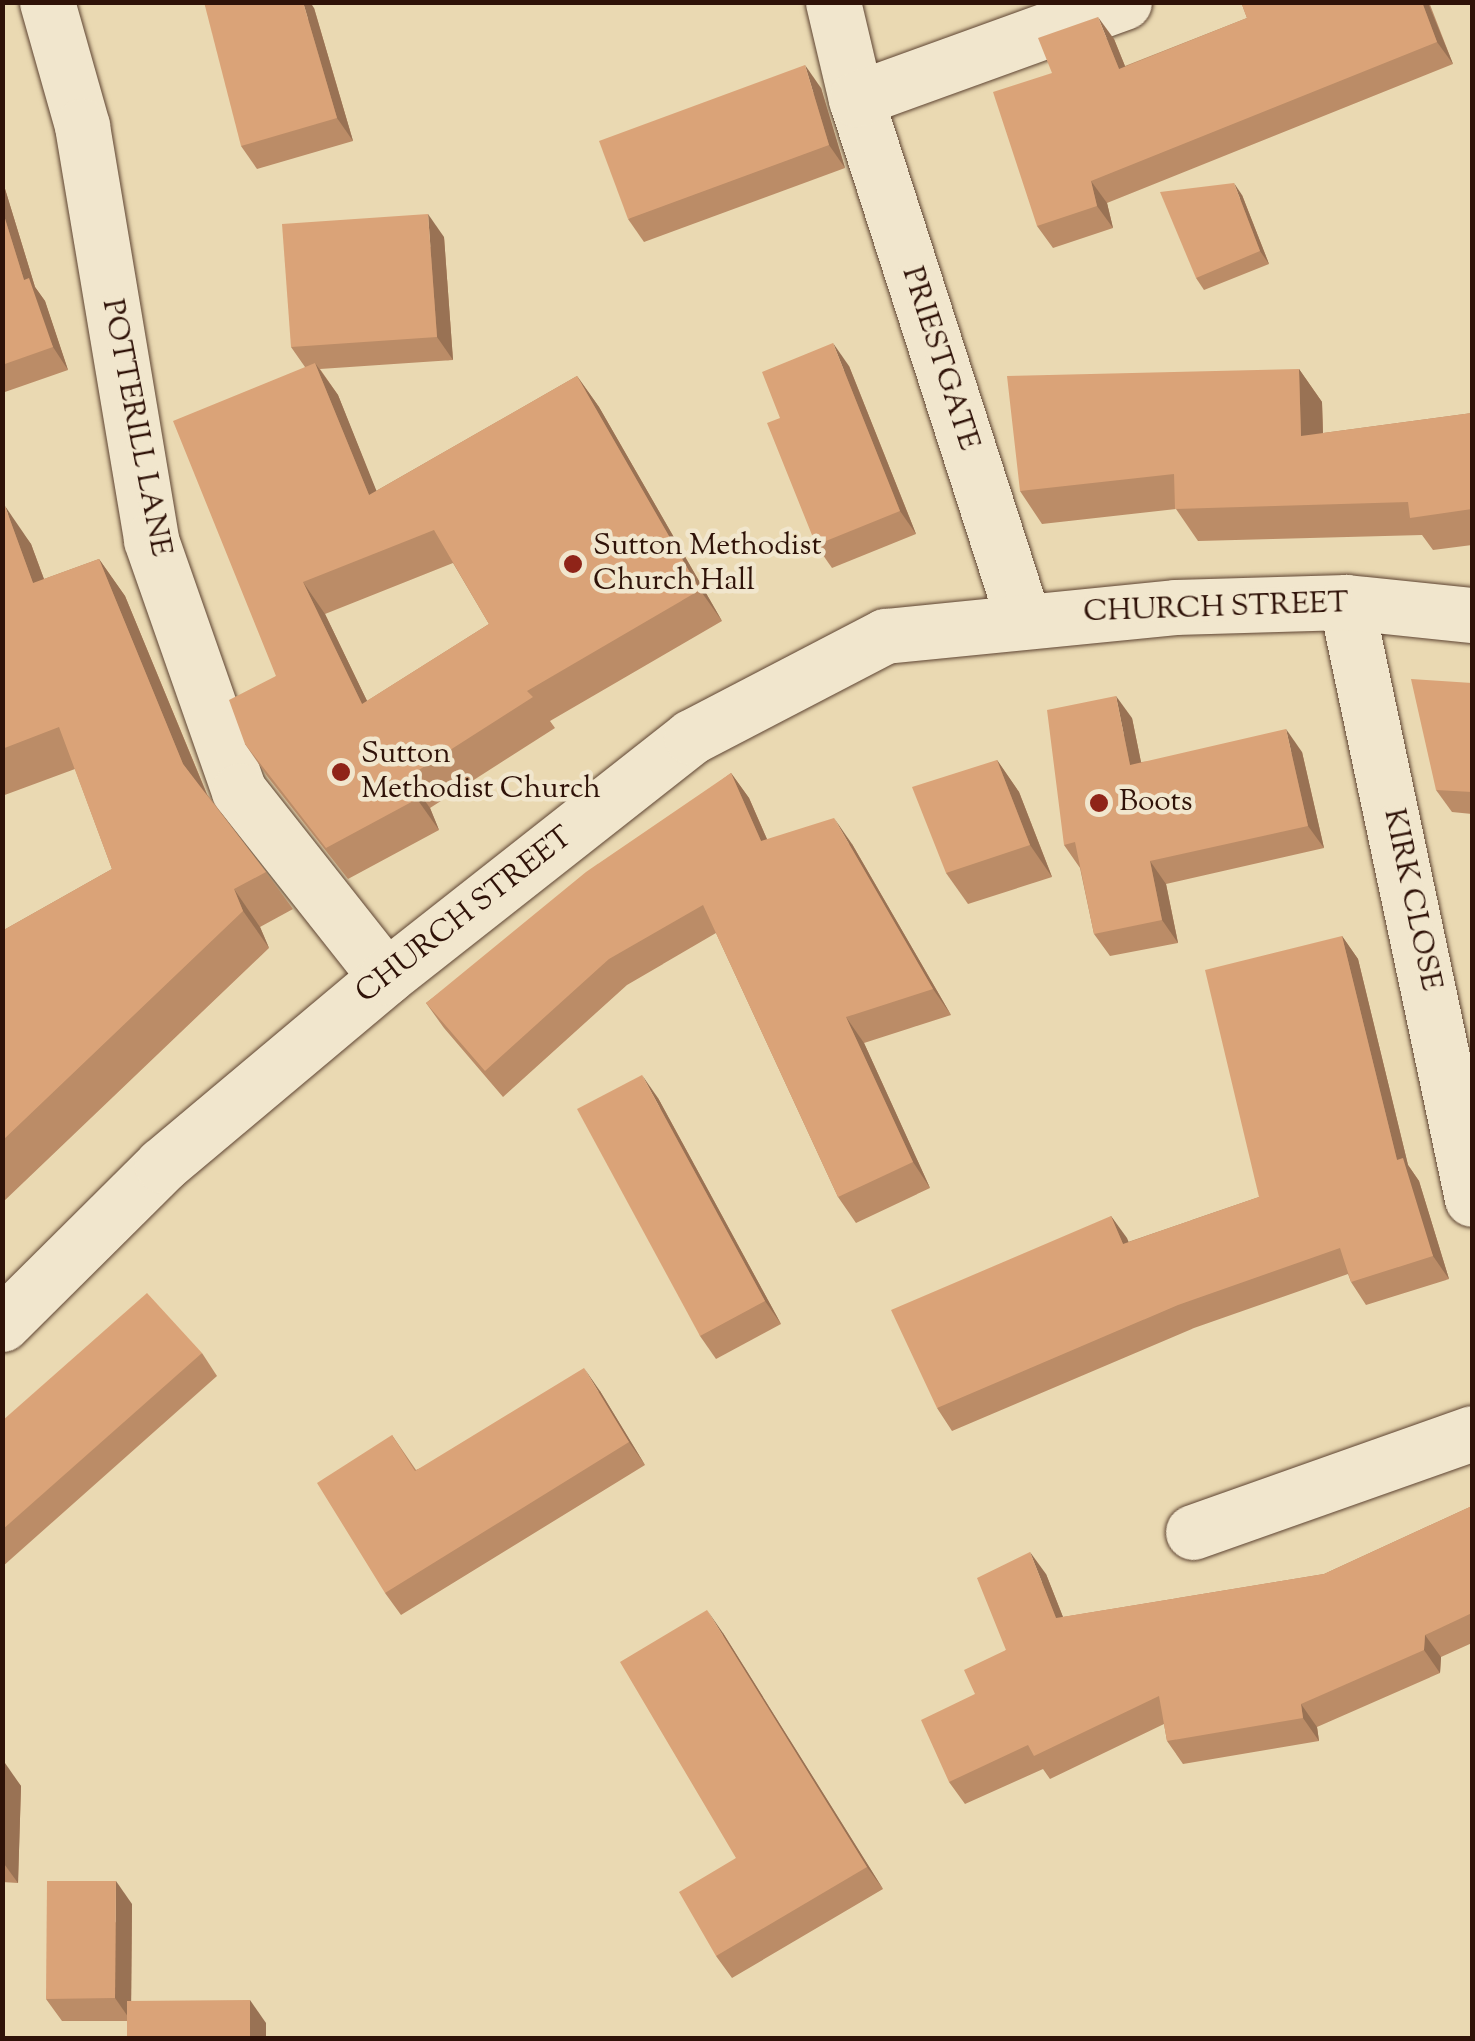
<!DOCTYPE html>
<style>
body{margin:0}
#map{position:relative;width:1475px;height:2041px;overflow:hidden;background:#ead9b2;font-family:"Sorts Mill Goudy",serif}
div>[style]{position:absolute}
.roads{filter:drop-shadow(0 0 2px #5e4432) drop-shadow(0 0 2px #5e4432)}
.minor>*{height:55px;margin:-27.5px;padding:0 27.5px;transform-origin:27.5px;border-radius:27.5px;background:#f1e6cd}
.wall>*{inset:0;background:#bb8c67}
.shaded-wall>*{inset:0;background:#997254}
.building>*{inset:0;background:#daa378}
.dots>*{width:28px;height:28px;translate:-50% -50%;box-sizing:border-box;border:5px solid #f1e6cd;border-radius:50%}
span{translate:-50% -50%;white-space:nowrap;text-align:center;line-height:1.15;-webkit-text-stroke:9px #f1e6cd;paint-order:stroke}
.street-label{font-size:30px;color:#2f1208}
.poi-label{font-size:30px;color:#2f1208}
.left{translate:0 -50%;text-align:left}
.frame{position:absolute;inset:0;border:5px solid #2f1208;pointer-events:none}
</style>
<div id="map">
<div class="roads">
<div class="minor">
<i style="left:47px;top:2px;width:129px;rotate:74.2deg"></i>
<i style="left:82px;top:126px;width:420px;rotate:80.5deg"></i>
<i style="left:151px;top:540px;width:266px;rotate:70.7deg"></i>
<i style="left:239px;top:791px;width:237px;rotate:51.7deg"></i>
<i style="left:833px;top:2px;width:100px;rotate:76.7deg"></i>
<i style="left:856px;top:99px;width:546px;rotate:72.2deg"></i>
<i style="left:856px;top:99px;width:285px;rotate:-19.9deg"></i>
<i style="left:1346px;top:602px;width:610px;rotate:78.08deg"></i>
<i style="left:2px;top:1324px;width:226px;rotate:-44.8deg"></i>
<i style="left:162px;top:1165px;width:292px;rotate:-40deg"></i>
<i style="left:386px;top:977px;width:388px;rotate:-38.2deg"></i>
<i style="left:691px;top:737px;width:219px;rotate:-27.5deg"></i>
<i style="left:885px;top:636px;width:291px;rotate:-5.7deg"></i>
<i style="left:1175px;top:607px;width:171px;rotate:-1.7deg"></i>
<i style="left:1346px;top:602px;width:127px;rotate:5.9deg"></i>
<i style="left:1193px;top:1532px;width:296px;rotate:-19.5deg"></i>
</div>
</div>
<div class="wall">
<i style="clip-path:polygon(1241px 2px,1429px 2px,1453px 64px,1107px 203px,1113px 228px,1053px 248px,1037px 226px,1052px 73px,1114px 39px,1125px 66px,1247px 18px)"></i>
<i style="clip-path:polygon(314px 8px,353px 141px,257px 169px,241px 146px)"></i>
<i style="clip-path:polygon(821px 88px,845px 168px,644px 242px,628px 219px)"></i>
<i style="clip-path:polygon(2px 179px,35px 287px,45px 301px,68px 370px,2px 393px)"></i>
<i style="clip-path:polygon(1242px 195px,1269px 264px,1204px 290px,1196px 278px)"></i>
<i style="clip-path:polygon(evenodd,444px 237px,453px 360px,320px 369px,338px 395px,376px 491px,577px 376px,599px 407px,722px 621px,550px 721px,555px 728px,430px 808px,439px 830px,348px 879px,267px 776px,245px 744px,276px 676px,305px 367px,291px 347px,444px 237px,453px 563px,489px 624px,367px 701px,325px 614px,453px 563px)"></i>
<i style="clip-path:polygon(849px 366px,916px 534px,832px 568px,816px 545px,780px 418px)"></i>
<i style="clip-path:polygon(1299px 369px,1322px 402px,1323px 433px,1472px 413px,1472px 545px,1433px 550px,1422px 535px,1198px 541px,1176px 509px,1042px 524px,1020px 491px)"></i>
<i style="clip-path:polygon(2px 507px,31px 544px,44px 579px,99px 559px,125px 596px,207px 794px,266px 872px,293px 909px,260px 927px,269px 948px,2px 1203px,2px 931px,112px 869px,75px 769px,2px 796px)"></i>
<i style="clip-path:polygon(1472px 683px,1472px 814px,1452px 812px,1436px 790px)"></i>
<i style="clip-path:polygon(1132px 718px,1141px 762px,1302px 752px,1324px 848px,1166px 884px,1178px 943px,1110px 956px,1094px 934px,1080px 868px,1064px 845px)"></i>
<i style="clip-path:polygon(997px 760px,1019px 792px,1052px 877px,968px 904px,946px 873px)"></i>
<i style="clip-path:polygon(731px 773px,749px 798px,767px 839px,852px 844px,951px 1015px,864px 1043px,930px 1188px,856px 1223px,838px 1197px,716px 933px,627px 985px,503px 1097px,444px 1028px,426px 1003px)"></i>
<i style="clip-path:polygon(1342px 936px,1358px 959px,1408px 1165px,1419px 1181px,1449px 1279px,1366px 1305px,1351px 1282px,1348px 1274px,1194px 1328px,952px 1431px,937px 1408px,1111px 1216px,1128px 1242px,1259px 1197px)"></i>
<i style="clip-path:polygon(658px 1098px,781px 1324px,716px 1359px,700px 1336px)"></i>
<i style="clip-path:polygon(202px 1353px,217px 1376px,2px 1567px,2px 1421px)"></i>
<i style="clip-path:polygon(600px 1391px,645px 1465px,401px 1615px,385px 1593px,392px 1435px,416px 1470px)"></i>
<i style="clip-path:polygon(1472px 1506px,1472px 1643px,1441px 1657px,1440px 1673px,1317px 1727px,1319px 1741px,1183px 1764px,1167px 1741px,1164px 1724px,1050px 1779px,1043px 1769px,965px 1804px,949px 1782px,975px 1694px,1006px 1650px,1046px 1574px,1063px 1617px,1324px 1574px)"></i>
<i style="clip-path:polygon(723px 1633px,883px 1889px,732px 1978px,716px 1956px,736px 1858px)"></i>
<i style="clip-path:polygon(2px 1763px,21px 1786px,18px 1883px,2px 1882px)"></i>
<i style="clip-path:polygon(132px 1904px,131px 2001px,266px 2023px,266px 2038px,127px 2038px,127px 2021px,62px 2021px,46px 1999px)"></i>
</div>
<div class="shaded-wall">
<i style="clip-path:polygon(303px 2px,310px 2px,314px 8px,353px 141px,337px 118px)"></i>
<i style="clip-path:polygon(1422px 2px,1428px 3px,1453px 64px,1437px 42px)"></i>
<i style="clip-path:polygon(1098px 17px,1114px 39px,1135px 91px,1119px 69px)"></i>
<i style="clip-path:polygon(805px 65px,821px 88px,845px 168px,829px 145px)"></i>
<i style="clip-path:polygon(2px 179px,35px 287px,45px 301px,68px 370px,53px 347px,24px 280px,2px 209px)"></i>
<i style="clip-path:polygon(1091px 181px,1107px 203px,1113px 228px,1097px 206px)"></i>
<i style="clip-path:polygon(1234px 183px,1242px 195px,1269px 264px,1260px 251px)"></i>
<i style="clip-path:polygon(428px 214px,444px 237px,453px 360px,437px 337px)"></i>
<i style="clip-path:polygon(833px 343px,849px 366px,916px 534px,900px 511px)"></i>
<i style="clip-path:polygon(315px 363px,338px 395px,391px 527px,369px 495px)"></i>
<i style="clip-path:polygon(1299px 369px,1322px 402px,1324px 469px,1301px 436px)"></i>
<i style="clip-path:polygon(577px 376px,599px 407px,722px 621px,700px 590px)"></i>
<i style="clip-path:polygon(5px 506px,31px 544px,59px 620px,33px 583px)"></i>
<i style="clip-path:polygon(99px 559px,125px 596px,210px 802px,183px 764px)"></i>
<i style="clip-path:polygon(303px 582px,325px 614px,384px 736px,362px 704px)"></i>
<i style="clip-path:polygon(1116px 696px,1132px 718px,1146px 787px,1130px 765px)"></i>
<i style="clip-path:polygon(1286px 729px,1302px 752px,1324px 848px,1308px 826px)"></i>
<i style="clip-path:polygon(997px 760px,1019px 792px,1052px 877px,1030px 845px)"></i>
<i style="clip-path:polygon(731px 773px,749px 798px,779px 867px,761px 841px)"></i>
<i style="clip-path:polygon(408px 777px,430px 808px,439px 830px,417px 799px)"></i>
<i style="clip-path:polygon(834px 818px,852px 844px,951px 1015px,933px 989px)"></i>
<i style="clip-path:polygon(1150px 861px,1166px 884px,1178px 943px,1162px 920px)"></i>
<i style="clip-path:polygon(234px 889px,260px 927px,269px 948px,243px 911px)"></i>
<i style="clip-path:polygon(1342px 936px,1358px 959px,1408px 1165px,1419px 1181px,1449px 1279px,1433px 1256px,1397px 1160px)"></i>
<i style="clip-path:polygon(846px 1017px,864px 1043px,930px 1188px,913px 1162px)"></i>
<i style="clip-path:polygon(642px 1075px,658px 1098px,781px 1324px,765px 1301px)"></i>
<i style="clip-path:polygon(1111px 1216px,1127px 1238px,1139px 1267px,1123px 1244px)"></i>
<i style="clip-path:polygon(584px 1368px,600px 1391px,645px 1465px,629px 1442px)"></i>
<i style="clip-path:polygon(1030px 1552px,1046px 1574px,1072px 1640px,1056px 1618px)"></i>
<i style="clip-path:polygon(707px 1610px,723px 1633px,883px 1889px,867px 1867px)"></i>
<i style="clip-path:polygon(1425px 1635px,1441px 1657px,1440px 1673px,1424px 1650px)"></i>
<i style="clip-path:polygon(1301px 1704px,1317px 1727px,1319px 1741px,1303px 1718px)"></i>
<i style="clip-path:polygon(5px 1763px,21px 1786px,18px 1883px,2px 1861px)"></i>
<i style="clip-path:polygon(116px 1881px,132px 1904px,131px 2021px,115px 1998px)"></i>
<i style="clip-path:polygon(250px 2000px,266px 2023px,266px 2038px,250px 2038px)"></i>
</div>
<div class="building">
<i style="clip-path:polygon(204px 2px,303px 2px,337px 118px,241px 146px)"></i>
<i style="clip-path:polygon(1241px 2px,1422px 2px,1437px 42px,1091px 181px,1097px 206px,1037px 226px,993px 92px,1052px 73px,1038px 38px,1098px 17px,1119px 69px,1247px 18px)"></i>
<i style="clip-path:polygon(805px 65px,829px 145px,628px 219px,599px 141px)"></i>
<i style="clip-path:polygon(1234px 183px,1260px 251px,1196px 278px,1160px 192px)"></i>
<i style="clip-path:polygon(2px 209px,24px 280px,29px 278px,53px 347px,2px 365px)"></i>
<i style="clip-path:polygon(428px 214px,437px 337px,291px 347px,282px 224px)"></i>
<i style="clip-path:polygon(833px 343px,900px 511px,816px 545px,767px 423px,780px 418px,762px 372px)"></i>
<i style="clip-path:polygon(evenodd,315px 363px,369px 495px,577px 376px,700px 590px,527px 691px,533px 697px,408px 777px,417px 799px,326px 848px,245px 744px,229px 700px,276px 676px,173px 421px,315px 363px,434px 530px,489px 624px,362px 704px,303px 582px,434px 530px)"></i>
<i style="clip-path:polygon(1299px 369px,1301px 436px,1472px 413px,1472px 509px,1410px 518px,1408px 502px,1175px 509px,1174px 474px,1020px 491px,1007px 376px)"></i>
<i style="clip-path:polygon(5px 506px,33px 583px,99px 559px,183px 764px,266px 872px,234px 889px,243px 911px,2px 1141px,2px 931px,112px 869px,59px 727px,2px 749px,2px 507px)"></i>
<i style="clip-path:polygon(1411px 679px,1472px 683px,1472px 792px,1436px 790px)"></i>
<i style="clip-path:polygon(1116px 696px,1130px 765px,1286px 729px,1308px 826px,1150px 861px,1162px 920px,1094px 934px,1075px 842px,1064px 845px,1047px 710px)"></i>
<i style="clip-path:polygon(997px 760px,1030px 845px,946px 873px,912px 787px)"></i>
<i style="clip-path:polygon(731px 773px,761px 841px,834px 818px,933px 989px,846px 1017px,913px 1162px,838px 1197px,703px 905px,609px 959px,485px 1071px,426px 1003px,586px 872px)"></i>
<i style="clip-path:polygon(1342px 936px,1397px 1160px,1403px 1158px,1433px 1256px,1351px 1282px,1340px 1248px,1178px 1305px,937px 1408px,891px 1310px,1111px 1216px,1123px 1244px,1259px 1197px,1205px 970px)"></i>
<i style="clip-path:polygon(642px 1075px,765px 1301px,700px 1336px,577px 1109px)"></i>
<i style="clip-path:polygon(147px 1293px,202px 1353px,2px 1530px,2px 1421px)"></i>
<i style="clip-path:polygon(584px 1368px,629px 1442px,385px 1593px,317px 1483px,392px 1435px,415px 1471px)"></i>
<i style="clip-path:polygon(1472px 1506px,1472px 1613px,1425px 1635px,1424px 1650px,1301px 1704px,1303px 1718px,1167px 1741px,1159px 1696px,1034px 1756px,1028px 1745px,949px 1782px,921px 1720px,975px 1694px,964px 1670px,1006px 1650px,977px 1578px,1030px 1552px,1056px 1618px,1324px 1574px)"></i>
<i style="clip-path:polygon(707px 1610px,867px 1867px,716px 1956px,679px 1892px,736px 1858px,620px 1662px)"></i>
<i style="clip-path:polygon(2px 1763px,5px 1763px,2px 1843px)"></i>
<i style="clip-path:polygon(47px 1881px,116px 1881px,115px 1998px,46px 1999px)"></i>
<i style="clip-path:polygon(250px 2000px,250px 2038px,127px 2038px,127px 2001px)"></i>
</div>
<div class="dots">
<i style="left:573px;top:564px;background:#8f2418"></i>
<i style="left:341px;top:772px;background:#8f2418"></i>
<i style="left:1099px;top:803px;background:#8f2418"></i>
</div>
<div class="street-label">
<span style="left:939px;top:359px;rotate:72deg">PRIESTGATE</span>
<span style="left:135px;top:428px;rotate:79deg">POTTERILL LANE</span>
<span style="left:1216px;top:609px;rotate:-2deg">CHURCH STREET</span>
<span style="left:1411px;top:900px;rotate:78deg">KIRK CLOSE</span>
<span style="left:465px;top:916px;rotate:-38deg">CHURCH STREET</span>
</div>
<div class="poi-label">
<span class="left" style="left:593px;top:564px">Sutton Methodist<br>Church Hall</span>
<span class="left" style="left:361px;top:772px">Sutton<br>Methodist Church</span>
<span class="left" style="left:1119px;top:803px">Boots</span>
</div>
<div class="frame"></div>
</div>
